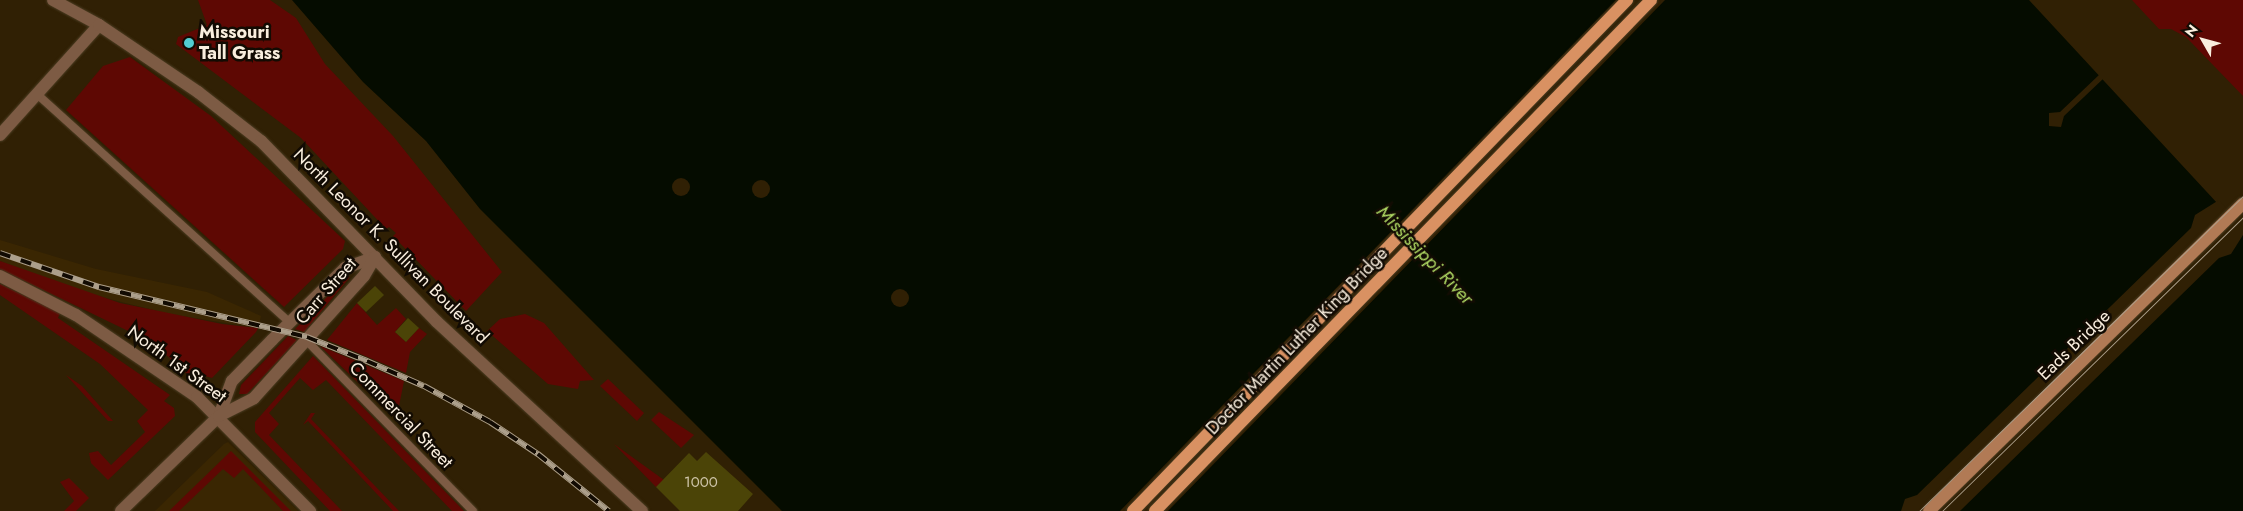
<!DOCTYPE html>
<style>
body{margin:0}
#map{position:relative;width:2243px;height:511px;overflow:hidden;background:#302004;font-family:Jost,sans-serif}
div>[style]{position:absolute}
.built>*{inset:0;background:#3a2602}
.green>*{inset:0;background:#5e0803}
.water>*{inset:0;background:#050c00}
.pier>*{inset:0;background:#302004}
.round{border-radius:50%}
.building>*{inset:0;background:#4b4407}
.roads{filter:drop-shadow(0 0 1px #4c3d23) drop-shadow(0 0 1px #4c3d23)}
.service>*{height:8px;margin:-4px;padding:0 4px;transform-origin:4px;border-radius:4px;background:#7d5b44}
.minor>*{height:12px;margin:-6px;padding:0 6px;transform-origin:6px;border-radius:6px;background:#7d5b44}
.tertiary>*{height:12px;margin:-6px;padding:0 6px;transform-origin:6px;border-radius:6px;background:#7d5b44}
.secondary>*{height:12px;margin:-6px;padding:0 6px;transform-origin:6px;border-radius:6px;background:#b17a55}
.primary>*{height:12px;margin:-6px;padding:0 6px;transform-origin:6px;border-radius:6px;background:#d99162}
.tram>*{height:1px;margin:-0.5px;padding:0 0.5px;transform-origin:0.5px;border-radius:0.5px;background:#ac9f8b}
.rail>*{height:5.5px;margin-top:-2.75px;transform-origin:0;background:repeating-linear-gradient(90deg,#120b03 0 11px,#ac9f8b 0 22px);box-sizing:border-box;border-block:1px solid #ac9f8b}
.dots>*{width:14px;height:14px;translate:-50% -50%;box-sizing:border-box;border:2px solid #120b03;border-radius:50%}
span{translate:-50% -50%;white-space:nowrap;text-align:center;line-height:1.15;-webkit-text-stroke:5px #120b03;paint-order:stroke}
.number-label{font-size:15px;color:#cec4a8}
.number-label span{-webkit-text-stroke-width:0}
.poi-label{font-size:18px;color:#f9eede;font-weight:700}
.left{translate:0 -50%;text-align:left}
.street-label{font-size:18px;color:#f9eede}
.water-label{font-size:19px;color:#b2dd65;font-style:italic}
.north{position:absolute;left:2178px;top:15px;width:50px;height:50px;-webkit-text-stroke:4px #120b03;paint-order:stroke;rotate:308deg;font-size:14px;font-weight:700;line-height:20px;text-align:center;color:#f9eede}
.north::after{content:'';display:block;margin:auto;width:18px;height:22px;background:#f9eede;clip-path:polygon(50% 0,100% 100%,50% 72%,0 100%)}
</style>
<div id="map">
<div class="built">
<i style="clip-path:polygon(0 240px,96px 269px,207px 292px,261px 316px,258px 328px,169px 314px,78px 291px,0 261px)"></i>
<i style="clip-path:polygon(228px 442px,298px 511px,155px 511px,224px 444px)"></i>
</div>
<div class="green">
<i style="clip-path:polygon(198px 0,270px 0,296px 18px,325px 64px,393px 136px,502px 272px,466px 311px,393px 236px,396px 233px,389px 227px,386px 229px,301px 138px,176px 44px,178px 37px,207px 25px)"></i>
<i style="clip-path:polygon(2132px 0,2243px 0,2243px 96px,2186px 37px,2171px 29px,2159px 29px)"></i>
<i style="clip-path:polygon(130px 57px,211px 116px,345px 241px,343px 249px,284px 307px,66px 110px,103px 66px)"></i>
<i style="clip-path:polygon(0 261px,120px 303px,222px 324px,258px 328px,256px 332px,212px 378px,198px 374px,194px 380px,153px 343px,0 269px)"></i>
<i style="clip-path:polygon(350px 277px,304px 332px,295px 329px,346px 278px)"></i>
<i style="clip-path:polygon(0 284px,60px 313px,58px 318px,170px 395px,164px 401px,174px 408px,175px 416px,108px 480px,91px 463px,89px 453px,98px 451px,111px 465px,145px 432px,137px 421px,148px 410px,100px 364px,0 295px)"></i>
<i style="clip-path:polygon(357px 303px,377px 325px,396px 308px,406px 319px,395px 332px,406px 342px,419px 328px,427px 334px,410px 352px,406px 373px,327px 340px)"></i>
<i style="clip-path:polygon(525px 314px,544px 323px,594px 380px,580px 381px,578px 389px,548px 384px,487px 331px,500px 319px)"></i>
<i style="clip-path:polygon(288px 336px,297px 340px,247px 394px,239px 394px,241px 385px)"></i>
<i style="clip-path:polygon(320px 346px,404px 381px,398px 411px,393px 416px)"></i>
<i style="clip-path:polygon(313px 356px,464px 511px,452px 511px,326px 380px,313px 390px,300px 378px,269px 413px,279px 424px,269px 435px,342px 511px,330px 511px,255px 432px,255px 422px)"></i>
<i style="clip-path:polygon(66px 375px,82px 386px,113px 421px,108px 421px)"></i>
<i style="clip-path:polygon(608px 379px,644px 413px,637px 421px,600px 386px)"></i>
<i style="clip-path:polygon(659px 412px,694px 435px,681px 448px,651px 420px)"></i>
<i style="clip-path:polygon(311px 413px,315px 413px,311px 419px,399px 511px,393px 511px,308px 421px,303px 425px)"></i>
<i style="clip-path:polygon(614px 444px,664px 480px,656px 487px)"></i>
<i style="clip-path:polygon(231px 451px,291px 511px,283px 511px,243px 469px,234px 478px,223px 469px,179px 511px,169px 511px)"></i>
<i style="clip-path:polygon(69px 478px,89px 498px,76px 511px,64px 511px,74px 501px,60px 482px)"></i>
</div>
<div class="water">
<i style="clip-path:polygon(292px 0,2029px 0,2243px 231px,2243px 511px,782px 511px,480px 209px,426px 141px,363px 82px)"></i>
</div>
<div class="pier">
<i style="clip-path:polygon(1616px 0,1665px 0,1168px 511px,1120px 511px)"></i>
<i style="clip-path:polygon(2100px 74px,2104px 78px,2064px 116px,2061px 127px,2049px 126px,2049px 113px,2060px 112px)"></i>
<i class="round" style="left:672px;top:178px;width:18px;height:18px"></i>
<i class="round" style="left:752px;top:180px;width:18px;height:18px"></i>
<i style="clip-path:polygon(2219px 200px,2243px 227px,2243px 235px,2231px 254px,2219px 258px,1960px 511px,1901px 511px,1905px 499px,1917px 495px,2191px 228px,2195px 215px)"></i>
<i class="round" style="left:891px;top:289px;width:18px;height:18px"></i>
</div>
<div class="building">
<i style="clip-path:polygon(375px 286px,384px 295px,366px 312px,357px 303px)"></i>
<i style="clip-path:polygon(408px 318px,419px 328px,406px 342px,395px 332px)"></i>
<i style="clip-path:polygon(706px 452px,753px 494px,738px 511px,680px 511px,656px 487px,689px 453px,697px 461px)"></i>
</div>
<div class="roads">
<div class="service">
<i style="left:38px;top:95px;width:338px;rotate:42.1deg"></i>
<i style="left:306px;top:340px;width:239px;rotate:45.7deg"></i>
</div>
<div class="minor">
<i style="left:53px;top:0;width:52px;rotate:28.5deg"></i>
<i style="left:0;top:276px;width:85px;rotate:27.2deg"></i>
<i style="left:76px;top:315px;width:146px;rotate:34.1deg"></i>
<i style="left:197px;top:397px;width:161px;rotate:45.3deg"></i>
</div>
<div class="tertiary">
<i style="left:0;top:135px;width:148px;rotate:-48deg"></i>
<i style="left:99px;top:25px;width:120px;rotate:34.1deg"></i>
<i style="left:198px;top:92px;width:80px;rotate:37.9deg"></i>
<i style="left:261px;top:141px;width:252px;rotate:45.8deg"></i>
<i style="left:437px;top:322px;width:279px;rotate:42.7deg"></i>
<i style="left:219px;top:416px;width:37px;rotate:-70deg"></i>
<i style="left:232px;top:381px;width:57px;rotate:-45.7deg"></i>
<i style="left:272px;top:340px;width:103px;rotate:-44.6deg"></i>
<i style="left:345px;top:268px;width:32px;rotate:-20deg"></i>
<i style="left:121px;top:511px;width:136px;rotate:-44.1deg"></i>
<i style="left:219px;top:416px;width:39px;rotate:-27deg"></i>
<i style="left:254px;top:398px;width:164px;rotate:-48deg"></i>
<i style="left:364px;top:276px;width:22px;rotate:-60deg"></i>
</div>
<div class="secondary">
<i style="left:1929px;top:511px;width:439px;rotate:-44.4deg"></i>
</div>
<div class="primary">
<i style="left:1133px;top:511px;width:711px;rotate:-45.97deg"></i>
<i style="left:1155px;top:511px;width:712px;rotate:-45.85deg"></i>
</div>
</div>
<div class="tram">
<i style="left:1919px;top:511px;width:452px;rotate:-44.2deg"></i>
<i style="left:1942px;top:511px;width:421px;rotate:-44.3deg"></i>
</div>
<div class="rail">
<i style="left:0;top:253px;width:105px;rotate:19deg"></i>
<i style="left:99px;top:287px;width:214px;rotate:13.5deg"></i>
<i style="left:307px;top:337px;width:65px;rotate:21.8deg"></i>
<i style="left:367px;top:361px;width:62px;rotate:23.7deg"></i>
<i style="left:424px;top:386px;width:75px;rotate:28.6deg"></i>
<i style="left:490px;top:422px;width:58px;rotate:33.7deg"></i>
<i style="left:538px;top:454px;width:91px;rotate:38.8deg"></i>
</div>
<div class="dots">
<i style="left:189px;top:43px;background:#52ccd1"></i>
</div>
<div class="number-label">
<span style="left:701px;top:483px">1000</span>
</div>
<div class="poi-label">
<span class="left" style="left:199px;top:43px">Missouri<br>Tall Grass</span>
</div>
<div class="street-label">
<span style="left:391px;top:246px;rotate:45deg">North Leonor K. Sullivan Boulevard</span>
<span style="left:326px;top:291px;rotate:-49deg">Carr Street</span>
<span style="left:1297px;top:341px;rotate:-46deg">Doctor Martin Luther King Bridge</span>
<span style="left:2074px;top:345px;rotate:-44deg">Eads Bridge</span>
<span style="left:177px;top:364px;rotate:36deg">North 1st Street</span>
<span style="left:401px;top:415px;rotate:46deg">Commercial Street</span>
</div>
<div class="water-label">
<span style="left:1425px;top:255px;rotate:46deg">Mississippi River</span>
</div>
<div class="north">N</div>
</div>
